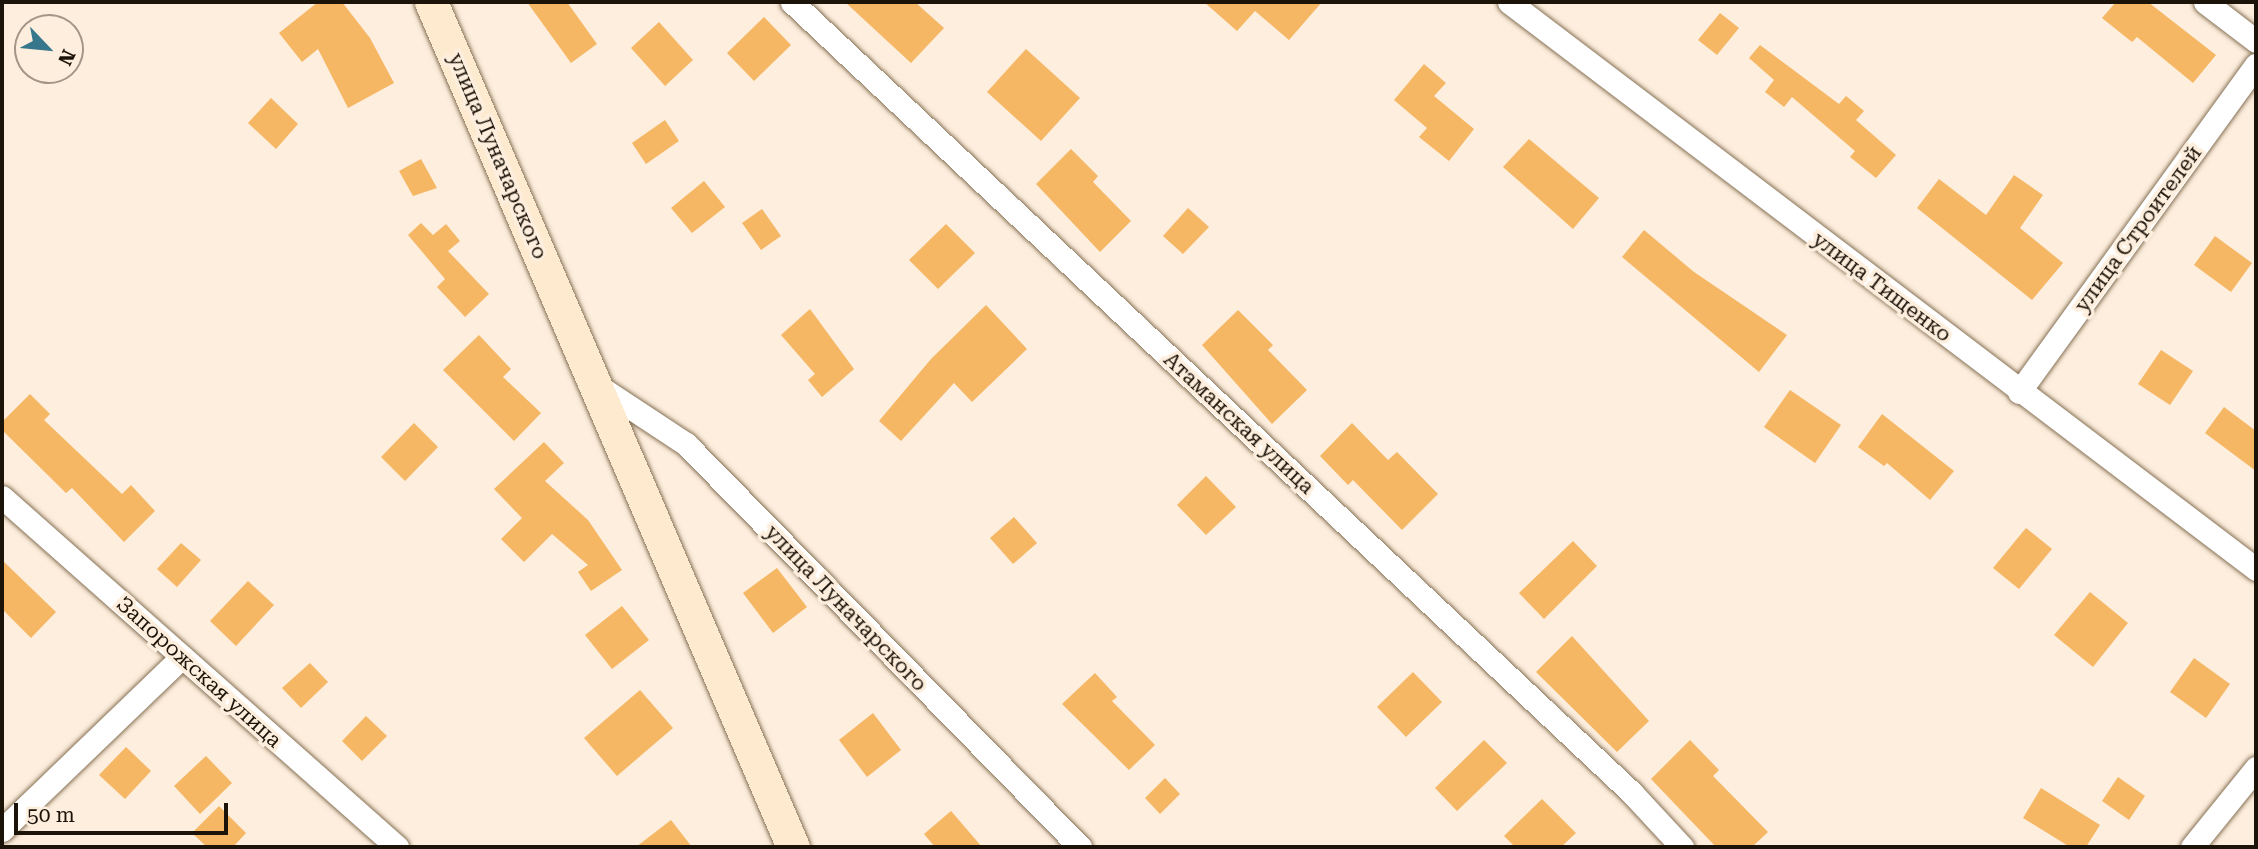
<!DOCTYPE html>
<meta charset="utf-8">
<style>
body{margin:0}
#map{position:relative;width:2258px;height:849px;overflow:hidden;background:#fdeedd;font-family:"Roboto Serif",serif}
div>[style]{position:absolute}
.building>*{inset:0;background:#f6b765}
.roads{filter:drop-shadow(0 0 2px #867156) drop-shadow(0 0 2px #867156)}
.street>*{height:23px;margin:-11.5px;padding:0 11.5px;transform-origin:11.5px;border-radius:11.5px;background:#fff}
.secondary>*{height:33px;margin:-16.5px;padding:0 16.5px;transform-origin:16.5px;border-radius:16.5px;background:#feeacf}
span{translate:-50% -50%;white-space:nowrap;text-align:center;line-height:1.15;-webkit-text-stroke:7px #fdeedd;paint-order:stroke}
.street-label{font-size:21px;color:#1c1309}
.frame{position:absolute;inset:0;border:4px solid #1c1309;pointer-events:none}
.north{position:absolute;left:14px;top:14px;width:70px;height:70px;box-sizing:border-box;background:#fdeedd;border:2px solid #a39688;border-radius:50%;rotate:116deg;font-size:19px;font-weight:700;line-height:28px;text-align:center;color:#1c1309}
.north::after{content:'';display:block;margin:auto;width:24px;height:32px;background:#37778b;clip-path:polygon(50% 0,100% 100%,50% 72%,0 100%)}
.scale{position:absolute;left:14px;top:803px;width:214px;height:32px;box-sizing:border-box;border:4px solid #1c1309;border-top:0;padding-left:9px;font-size:21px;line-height:24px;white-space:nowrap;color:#1c1309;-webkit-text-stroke:5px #fdeedd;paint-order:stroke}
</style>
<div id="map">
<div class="building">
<i style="clip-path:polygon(318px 2px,342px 2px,370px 38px,394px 83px,348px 108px,318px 49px,302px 62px,279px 33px)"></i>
<i style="clip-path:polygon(527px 2px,567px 2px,597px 44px,571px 63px)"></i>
<i style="clip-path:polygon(845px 2px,915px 2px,944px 28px,911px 63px)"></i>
<i style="clip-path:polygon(1204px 2px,1322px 2px,1289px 40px,1255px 11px,1237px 31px)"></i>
<i style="clip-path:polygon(2116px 2px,2148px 2px,2216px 55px,2193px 83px,2137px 37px,2132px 42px,2102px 18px)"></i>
<i style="clip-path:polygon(1720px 13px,1739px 28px,1717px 55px,1698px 40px)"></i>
<i style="clip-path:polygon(764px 17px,791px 45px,754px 81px,727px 53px)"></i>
<i style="clip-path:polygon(659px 22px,693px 60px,665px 86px,631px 48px)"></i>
<i style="clip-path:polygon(1760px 45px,1839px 104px,1846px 96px,1864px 111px,1856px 120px,1896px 155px,1876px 178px,1850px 157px,1855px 151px,1792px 97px,1784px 107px,1765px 92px,1774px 80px,1749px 58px)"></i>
<i style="clip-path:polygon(1026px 49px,1080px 98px,1041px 141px,987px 92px)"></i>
<i style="clip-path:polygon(1424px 64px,1446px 83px,1434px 96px,1474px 129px,1449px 161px,1419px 137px,1427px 128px,1394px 100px)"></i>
<i style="clip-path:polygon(271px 98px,298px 124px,276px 149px,248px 123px)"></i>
<i style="clip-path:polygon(665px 120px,679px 141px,646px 164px,632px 143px)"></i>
<i style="clip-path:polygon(1529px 139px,1599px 198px,1573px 229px,1503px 167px)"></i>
<i style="clip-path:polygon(1071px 149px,1098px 176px,1093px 182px,1131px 221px,1100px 252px,1036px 184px)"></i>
<i style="clip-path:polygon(421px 159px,437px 188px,413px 196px,399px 171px)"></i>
<i style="clip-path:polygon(2014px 175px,2043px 195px,2020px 228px,2063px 263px,2032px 300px,1917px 208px,1939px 179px,1986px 215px)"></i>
<i style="clip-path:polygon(704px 181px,725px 207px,692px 233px,671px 208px)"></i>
<i style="clip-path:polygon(1188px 208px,1209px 227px,1183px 254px,1163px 236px)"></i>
<i style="clip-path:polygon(762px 209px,781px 236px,761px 250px,742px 223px)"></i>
<i style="clip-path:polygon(421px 223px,433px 235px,446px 224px,460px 241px,448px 251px,489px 294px,465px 317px,437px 287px,445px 279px,408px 235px)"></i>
<i style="clip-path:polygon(946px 224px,975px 253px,938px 289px,909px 260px)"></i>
<i style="clip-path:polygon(1644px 230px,1694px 272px,1787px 335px,1759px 372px,1622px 257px)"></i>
<i style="clip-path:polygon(2215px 236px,2252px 263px,2231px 292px,2194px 265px)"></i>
<i style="clip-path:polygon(986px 305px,1027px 349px,972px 402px,954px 383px,901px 441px,879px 421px,931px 359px)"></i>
<i style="clip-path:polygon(810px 309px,854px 369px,822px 397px,808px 380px,815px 374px,781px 335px)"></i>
<i style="clip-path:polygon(1238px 310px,1273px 345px,1268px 350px,1307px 390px,1272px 424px,1202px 345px)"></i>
<i style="clip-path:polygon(479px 335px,511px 369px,503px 377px,541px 413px,514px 441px,443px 370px)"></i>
<i style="clip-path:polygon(2161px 350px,2193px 371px,2170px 405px,2138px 384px)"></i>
<i style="clip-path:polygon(1790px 390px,1841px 425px,1815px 463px,1764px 427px)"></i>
<i style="clip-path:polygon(30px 394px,50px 414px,44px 420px,122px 494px,131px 485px,155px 511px,124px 542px,72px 488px,66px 493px,2px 430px,2px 422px)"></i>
<i style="clip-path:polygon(2224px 407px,2256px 431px,2256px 471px,2205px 433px)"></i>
<i style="clip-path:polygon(1882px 414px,1954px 471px,1930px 500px,1887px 463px,1884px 466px,1858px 447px)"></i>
<i style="clip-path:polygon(414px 423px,438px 447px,405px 481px,381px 457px)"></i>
<i style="clip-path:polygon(1352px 423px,1388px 460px,1397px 452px,1438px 494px,1402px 530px,1353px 480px,1348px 485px,1320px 456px)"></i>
<i style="clip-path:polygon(544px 442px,564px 463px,545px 481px,588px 520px,622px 570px,591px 591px,578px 572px,588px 565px,552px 534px,524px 562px,501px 539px,522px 518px,494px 489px)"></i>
<i style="clip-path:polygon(1206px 476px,1236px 507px,1206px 535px,1177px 505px)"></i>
<i style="clip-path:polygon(1014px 517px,1037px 543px,1013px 564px,990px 538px)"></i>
<i style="clip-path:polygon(2026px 528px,2052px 549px,2019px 589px,1993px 568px)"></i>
<i style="clip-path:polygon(1573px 541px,1597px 566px,1544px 619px,1519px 593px)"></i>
<i style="clip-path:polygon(181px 543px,201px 560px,177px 587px,157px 569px)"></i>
<i style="clip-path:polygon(2px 560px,56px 612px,31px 638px,2px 609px)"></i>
<i style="clip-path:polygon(777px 568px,807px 607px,773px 633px,743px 593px)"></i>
<i style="clip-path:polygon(248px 581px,274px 605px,236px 646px,210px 621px)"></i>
<i style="clip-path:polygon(2090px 592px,2128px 623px,2093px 667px,2054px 635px)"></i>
<i style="clip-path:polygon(622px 606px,649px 640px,612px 669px,585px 635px)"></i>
<i style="clip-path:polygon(1572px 636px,1649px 721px,1617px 752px,1536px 672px)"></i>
<i style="clip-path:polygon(2194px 658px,2230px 684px,2206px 718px,2170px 692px)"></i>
<i style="clip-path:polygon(310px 663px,328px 682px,301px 708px,282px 688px)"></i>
<i style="clip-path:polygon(1413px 672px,1442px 702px,1406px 737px,1377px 707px)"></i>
<i style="clip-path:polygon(1095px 673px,1117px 697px,1112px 701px,1155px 745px,1129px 770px,1062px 704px)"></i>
<i style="clip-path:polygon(640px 690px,673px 728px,617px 776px,584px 738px)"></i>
<i style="clip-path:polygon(873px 713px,901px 750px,867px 777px,839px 740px)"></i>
<i style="clip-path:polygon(366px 716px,387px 736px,362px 761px,342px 741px)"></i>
<i style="clip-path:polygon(1484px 740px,1507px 763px,1457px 811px,1435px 788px)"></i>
<i style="clip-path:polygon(1690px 740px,1719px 770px,1713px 776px,1768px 832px,1752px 847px,1716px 847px,1651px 779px)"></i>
<i style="clip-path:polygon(126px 747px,151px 771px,125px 799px,99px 775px)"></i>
<i style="clip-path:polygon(206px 756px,232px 783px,200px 814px,174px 786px)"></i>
<i style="clip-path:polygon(2118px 777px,2145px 796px,2129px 820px,2102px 801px)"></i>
<i style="clip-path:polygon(1165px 778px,1180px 794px,1160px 814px,1145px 798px)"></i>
<i style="clip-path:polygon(2041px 788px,2100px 825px,2086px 847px,2070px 847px,2023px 818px)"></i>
<i style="clip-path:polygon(1542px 799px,1576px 833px,1561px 847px,1515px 847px,1504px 836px)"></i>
<i style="clip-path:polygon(219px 806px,246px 833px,233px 847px,207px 847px,192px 833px)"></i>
<i style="clip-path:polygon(951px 811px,982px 847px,935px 847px,924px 834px)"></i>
<i style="clip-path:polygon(671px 820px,692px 847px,636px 847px)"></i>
</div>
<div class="roads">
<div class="street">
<i style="left:792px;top:2px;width:1154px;rotate:43.28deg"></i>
<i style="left:1632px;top:793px;width:74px;rotate:47.2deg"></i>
<i style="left:1509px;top:2px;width:938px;rotate:37.2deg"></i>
<i style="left:2205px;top:2px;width:64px;rotate:37.4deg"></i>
<i style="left:598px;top:386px;width:105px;rotate:33.4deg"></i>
<i style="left:686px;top:444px;width:564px;rotate:45.65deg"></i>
<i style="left:2019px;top:392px;width:404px;rotate:-54.1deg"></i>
<i style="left:2px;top:497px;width:528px;rotate:41.54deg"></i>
<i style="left:2px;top:830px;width:250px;rotate:-43.9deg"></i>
<i style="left:2192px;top:847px;width:102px;rotate:-51deg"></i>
</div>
<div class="secondary">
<i style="left:431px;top:2px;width:919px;rotate:66.81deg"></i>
</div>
</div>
<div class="street-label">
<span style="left:498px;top:156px;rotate:67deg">улица Луначарского</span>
<span style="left:2138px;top:229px;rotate:-54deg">улица Строителей</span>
<span style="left:1882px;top:287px;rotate:37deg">улица Тищенко</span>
<span style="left:1239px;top:423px;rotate:43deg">Атаманская улица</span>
<span style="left:846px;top:608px;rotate:46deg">улица Луначарского</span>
<span style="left:199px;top:672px;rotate:42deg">Запорожская улица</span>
</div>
<div class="frame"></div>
<div class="north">N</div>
<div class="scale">50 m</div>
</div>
